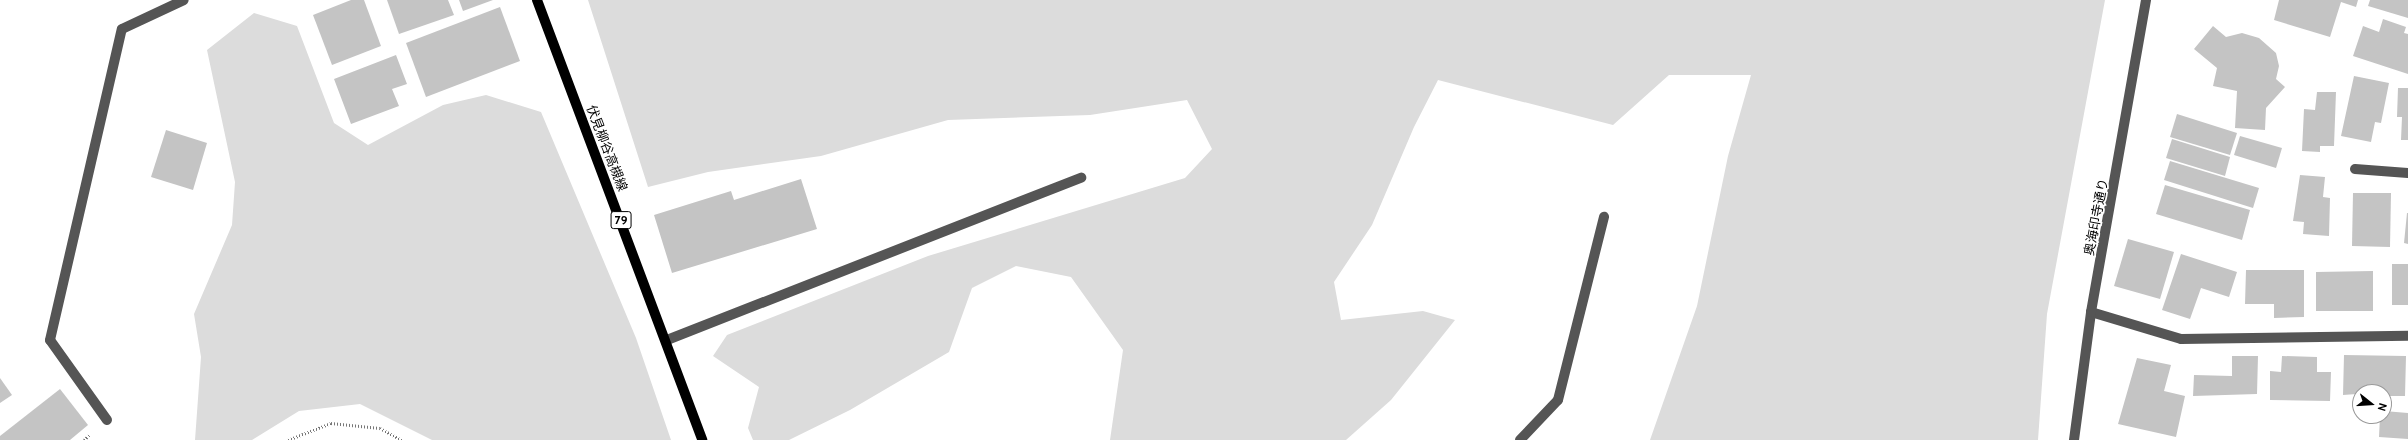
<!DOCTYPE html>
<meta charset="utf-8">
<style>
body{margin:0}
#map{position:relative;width:2408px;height:440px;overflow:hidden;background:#fff;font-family:Cabin,"Noto Sans JP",sans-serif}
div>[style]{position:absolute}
.green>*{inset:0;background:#dcdcdc}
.building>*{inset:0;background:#c4c4c4}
.path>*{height:2.5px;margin-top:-1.25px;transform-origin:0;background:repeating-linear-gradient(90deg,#777 0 1px,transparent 0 3px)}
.minor>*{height:10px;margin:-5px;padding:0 5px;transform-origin:5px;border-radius:5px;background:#555}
.major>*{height:10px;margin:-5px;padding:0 5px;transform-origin:5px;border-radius:5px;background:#000}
span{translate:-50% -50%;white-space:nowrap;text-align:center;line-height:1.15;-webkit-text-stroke:3.5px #fff;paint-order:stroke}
.shield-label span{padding:1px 3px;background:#fff;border:1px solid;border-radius:3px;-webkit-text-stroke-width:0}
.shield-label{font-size:12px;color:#000;font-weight:700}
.street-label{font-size:13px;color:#000}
.north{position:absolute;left:2352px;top:384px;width:40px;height:40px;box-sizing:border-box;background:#fff;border:1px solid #999;border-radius:50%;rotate:107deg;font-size:11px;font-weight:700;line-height:16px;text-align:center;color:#000}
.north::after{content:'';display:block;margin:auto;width:14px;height:18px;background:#000;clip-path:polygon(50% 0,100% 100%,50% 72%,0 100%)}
</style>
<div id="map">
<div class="green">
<i style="clip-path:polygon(588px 0,2105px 0,2047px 314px,2038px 440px,1650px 440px,1697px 306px,1728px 156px,1751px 75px,1669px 75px,1613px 125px,1438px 80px,1414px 127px,1372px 225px,1334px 282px,1341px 320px,1423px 311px,1455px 320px,1391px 400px,1346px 440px,1110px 440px,1123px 350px,1071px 277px,1016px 266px,972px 288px,949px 352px,850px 410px,789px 440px,753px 440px,748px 428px,759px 387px,713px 356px,727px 335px,928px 256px,1185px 178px,1212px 149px,1187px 100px,1090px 115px,948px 120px,821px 156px,708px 172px,648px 187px)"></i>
<i style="clip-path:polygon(254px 13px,297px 26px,334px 123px,368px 145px,443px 105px,486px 95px,541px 112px,636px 338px,671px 440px,432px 440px,360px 404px,299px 411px,252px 440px,195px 440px,201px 357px,194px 314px,232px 225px,235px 182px,207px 50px)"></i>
</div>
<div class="building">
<i style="clip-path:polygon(351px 0,364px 0,381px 46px,332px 65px,313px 15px)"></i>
<i style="clip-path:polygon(387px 0,448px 0,454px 15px,399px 34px)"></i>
<i style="clip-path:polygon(459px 0,493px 0,463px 11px)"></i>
<i style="clip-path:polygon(2279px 0,2358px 0,2356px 7px,2341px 2px,2330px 37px,2274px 20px)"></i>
<i style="clip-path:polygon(2370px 0,2408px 0,2408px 18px,2368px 6px)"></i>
<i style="clip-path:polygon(500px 7px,520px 61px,426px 97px,406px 43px)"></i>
<i style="clip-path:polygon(2383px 19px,2406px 27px,2404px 33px,2408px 34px,2408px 74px,2353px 56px,2363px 26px,2379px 32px)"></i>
<i style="clip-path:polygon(2213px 26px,2226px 37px,2242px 33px,2259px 38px,2276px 53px,2279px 66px,2276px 79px,2285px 87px,2266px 108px,2265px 130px,2235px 128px,2237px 91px,2213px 86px,2217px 68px,2194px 49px)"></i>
<i style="clip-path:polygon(396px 55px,407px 84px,392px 89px,399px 106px,351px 124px,334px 79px)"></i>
<i style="clip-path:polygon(2354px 76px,2389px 83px,2381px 123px,2375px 122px,2371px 142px,2341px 136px)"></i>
<i style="clip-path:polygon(2398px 88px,2408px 88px,2408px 140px,2401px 140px,2402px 117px,2397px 117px)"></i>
<i style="clip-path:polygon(2317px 92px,2336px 92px,2334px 146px,2320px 146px,2320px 152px,2302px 151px,2304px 109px,2315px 110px)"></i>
<i style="clip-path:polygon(2177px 114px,2237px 133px,2230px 155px,2170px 137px)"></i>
<i style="clip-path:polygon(166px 130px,207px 143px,193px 190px,151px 177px)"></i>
<i style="clip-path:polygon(2240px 136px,2282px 148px,2276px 168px,2234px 155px)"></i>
<i style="clip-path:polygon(2172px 139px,2230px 157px,2225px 176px,2166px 158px)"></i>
<i style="clip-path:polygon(2170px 161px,2259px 188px,2253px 208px,2164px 180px)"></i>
<i style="clip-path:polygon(2300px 175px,2325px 177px,2323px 197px,2330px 198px,2329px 236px,2303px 234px,2304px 222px,2293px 221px)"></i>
<i style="clip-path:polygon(801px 179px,817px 229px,672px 273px,654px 215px,731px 191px,734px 200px)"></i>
<i style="clip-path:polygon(2165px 185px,2250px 210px,2242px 240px,2156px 214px)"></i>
<i style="clip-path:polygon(2353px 193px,2391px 193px,2390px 247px,2352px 246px)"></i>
<i style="clip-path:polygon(2407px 213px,2408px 213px,2408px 244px,2404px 243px)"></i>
<i style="clip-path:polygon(2128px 239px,2174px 252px,2160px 299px,2114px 286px)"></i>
<i style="clip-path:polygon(2181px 254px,2237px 272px,2229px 297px,2201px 288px,2190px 319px,2162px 310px)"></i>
<i style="clip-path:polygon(2392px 264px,2408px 264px,2408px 305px,2392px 305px)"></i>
<i style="clip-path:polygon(2246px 270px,2304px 270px,2304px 317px,2274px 318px,2274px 304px,2245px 304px)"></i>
<i style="clip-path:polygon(2373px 271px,2373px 311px,2316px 311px,2316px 272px)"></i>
<i style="clip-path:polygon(2344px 355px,2406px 356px,2405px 396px,2384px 396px,2384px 392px,2343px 395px)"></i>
<i style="clip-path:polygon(2232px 356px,2258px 356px,2257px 394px,2193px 396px,2194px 375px,2232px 376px)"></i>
<i style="clip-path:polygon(2282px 356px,2317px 357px,2317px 372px,2331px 372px,2330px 401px,2270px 400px,2270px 371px,2281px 372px)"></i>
<i style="clip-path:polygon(2137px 358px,2171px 365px,2164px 391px,2185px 396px,2176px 437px,2118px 424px)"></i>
<i style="clip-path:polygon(0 378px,12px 395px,0 403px)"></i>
<i style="clip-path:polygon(60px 389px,88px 425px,70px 440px,0 440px,0 436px)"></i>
<i style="clip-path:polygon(2384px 411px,2408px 413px,2408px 439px,2379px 437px,2380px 416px,2384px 416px)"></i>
</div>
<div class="path">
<i style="left:84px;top:440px;width:7px;rotate:-45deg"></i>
<i style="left:288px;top:440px;width:46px;rotate:-21.6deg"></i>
<i style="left:331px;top:423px;width:49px;rotate:5.8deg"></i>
<i style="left:380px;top:428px;width:25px;rotate:29deg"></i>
</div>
<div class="minor">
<i style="left:2355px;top:169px;width:53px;rotate:4.3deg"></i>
<i style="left:2091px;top:312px;width:94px;rotate:16.7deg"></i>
<i style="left:2181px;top:339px;width:227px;rotate:-0.8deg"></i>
<i style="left:667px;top:340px;width:445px;rotate:-21.4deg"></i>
<i style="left:107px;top:420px;width:98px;rotate:-125.5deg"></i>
<i style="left:50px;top:340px;width:319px;rotate:-77deg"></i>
<i style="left:122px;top:29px;width:68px;rotate:-25.1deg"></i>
<i style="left:1520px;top:440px;width:55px;rotate:-46.5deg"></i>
<i style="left:1558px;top:400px;width:189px;rotate:-75.9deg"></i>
<i style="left:2074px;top:440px;width:129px;rotate:-82.4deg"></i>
<i style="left:2091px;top:312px;width:317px;rotate:-80deg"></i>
</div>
<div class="major">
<i style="left:537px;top:0;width:470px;rotate:69.4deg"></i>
</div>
<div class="shield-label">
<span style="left:621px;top:220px">79</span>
</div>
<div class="street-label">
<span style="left:607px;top:148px;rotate:69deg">伏見柳谷高槻線</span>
<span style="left:2096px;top:217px;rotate:-79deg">奥海印寺通り</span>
</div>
<div class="north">N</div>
</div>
